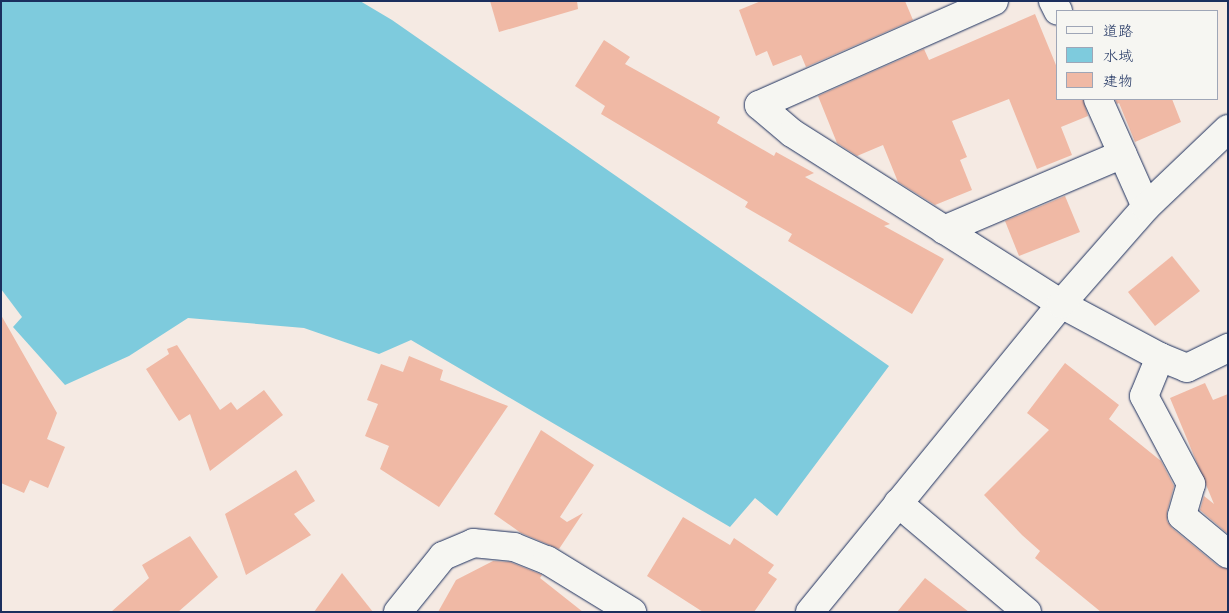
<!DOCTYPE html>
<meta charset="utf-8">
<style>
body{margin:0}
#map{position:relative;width:1229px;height:613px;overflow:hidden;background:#f5eae3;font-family:Delius,"Klee One",sans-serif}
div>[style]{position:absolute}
.water>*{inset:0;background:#7ecbdd}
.building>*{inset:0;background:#f0b9a5}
.roads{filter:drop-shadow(0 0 1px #1b2f5e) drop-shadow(0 0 1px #1b2f5e)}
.minor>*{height:28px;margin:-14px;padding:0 14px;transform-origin:14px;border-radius:14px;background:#f6f6f2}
span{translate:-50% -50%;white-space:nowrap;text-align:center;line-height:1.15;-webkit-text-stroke:4.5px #f6f6f2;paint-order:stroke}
.frame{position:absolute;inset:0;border:2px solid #1b2f5e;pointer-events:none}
.legend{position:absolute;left:1056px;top:10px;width:162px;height:90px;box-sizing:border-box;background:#f6f6f2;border:1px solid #9ea6b7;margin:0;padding:6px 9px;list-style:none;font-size:15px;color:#1b2f5e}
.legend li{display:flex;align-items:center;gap:10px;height:25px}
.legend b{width:25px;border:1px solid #9ea6b7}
</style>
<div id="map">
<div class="water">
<i style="clip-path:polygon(1px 1px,360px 1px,392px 20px,889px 366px,777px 516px,755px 498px,730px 527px,411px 340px,379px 354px,304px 328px,188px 318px,129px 356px,65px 385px,13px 327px,22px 317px,1px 289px)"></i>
</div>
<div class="building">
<i style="clip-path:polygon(490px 1px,577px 1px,578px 9px,499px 32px)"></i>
<i style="clip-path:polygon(761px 1px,905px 1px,913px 20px,806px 67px,801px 55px,773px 66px,767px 51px,756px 56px,739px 10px)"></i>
<i style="clip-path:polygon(1035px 14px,1058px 70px,1058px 99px,1083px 99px,1088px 116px,1061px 127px,1072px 155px,1037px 169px,1009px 99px,952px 121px,967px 157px,960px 160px,972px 190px,935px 205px,898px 182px,883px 145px,857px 156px,837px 143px,818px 96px,924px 49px,929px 60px)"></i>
<i style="clip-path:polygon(604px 40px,630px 57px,625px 64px,720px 117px,717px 123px,774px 156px,776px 152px,814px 173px,805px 177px,890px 224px,884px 226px,944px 259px,912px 314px,788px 241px,792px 234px,745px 207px,748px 202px,601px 114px,605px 106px,575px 86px)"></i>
<i style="clip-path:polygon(1115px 99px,1172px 99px,1181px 122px,1135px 142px,1119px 103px,1117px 104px)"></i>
<i style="clip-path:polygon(1065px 196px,1080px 232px,1019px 256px,1005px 221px)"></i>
<i style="clip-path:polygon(1172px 256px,1200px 291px,1155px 326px,1128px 292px)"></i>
<i style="clip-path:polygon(1px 315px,57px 413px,47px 439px,65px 447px,48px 488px,30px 480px,24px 493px,1px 483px)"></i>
<i style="clip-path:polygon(177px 345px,220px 410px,231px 402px,237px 410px,264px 390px,283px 415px,210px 471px,190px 414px,179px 421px,146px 369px,169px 354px,167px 349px)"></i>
<i style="clip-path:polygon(409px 356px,443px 370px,440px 380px,508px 406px,439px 507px,380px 469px,389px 446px,365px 436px,378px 404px,367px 400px,381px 364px,403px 372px)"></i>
<i style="clip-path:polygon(1065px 363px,1119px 405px,1109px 419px,1161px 461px,1174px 486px,1167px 512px,1167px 521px,1172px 528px,1218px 566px,1228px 569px,1228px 612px,1101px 612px,1035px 558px,1040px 551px,1022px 535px,984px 495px,1049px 430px,1027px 413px)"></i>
<i style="clip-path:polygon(1205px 383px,1213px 400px,1228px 394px,1228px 534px,1200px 510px,1204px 496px,1214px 504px,1170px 398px)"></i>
<i style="clip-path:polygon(541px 430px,594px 465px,560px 517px,567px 522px,583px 513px,559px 549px,521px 533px,494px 514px)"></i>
<i style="clip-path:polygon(296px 470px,315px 501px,294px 514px,311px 535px,246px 575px,225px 514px)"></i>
<i style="clip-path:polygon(683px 517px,730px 545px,734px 538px,774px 565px,768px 573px,777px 579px,754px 612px,703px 612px,647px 576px)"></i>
<i style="clip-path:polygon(190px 536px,218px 577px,178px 612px,111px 612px,149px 578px,142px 565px)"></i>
<i style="clip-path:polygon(493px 561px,510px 562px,540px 574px,542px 575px,540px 578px,583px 612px,438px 612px,456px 580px)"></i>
<i style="clip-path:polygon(342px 573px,373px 612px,314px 612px)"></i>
<i style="clip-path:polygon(925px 578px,969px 612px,897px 612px)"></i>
</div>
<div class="roads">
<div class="minor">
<i style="left:994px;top:1px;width:257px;rotate:156.1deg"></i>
<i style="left:759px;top:105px;width:43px;rotate:40.3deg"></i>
<i style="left:792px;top:133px;width:319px;rotate:32.4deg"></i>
<i style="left:1061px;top:304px;width:112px;rotate:28.2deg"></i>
<i style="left:1160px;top:357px;width:29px;rotate:22deg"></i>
<i style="left:1187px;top:368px;width:46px;rotate:-26deg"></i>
<i style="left:1053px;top:1px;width:11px;rotate:63deg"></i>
<i style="left:1098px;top:99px;width:118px;rotate:66deg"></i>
<i style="left:944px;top:230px;width:194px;rotate:-23deg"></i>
<i style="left:1160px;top:357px;width:42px;rotate:112.3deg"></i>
<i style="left:1144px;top:396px;width:100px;rotate:61.9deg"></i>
<i style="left:1191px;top:484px;width:33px;rotate:106deg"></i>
<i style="left:1182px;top:516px;width:60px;rotate:39.6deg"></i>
<i style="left:898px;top:503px;width:169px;rotate:40.2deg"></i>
<i style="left:398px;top:612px;width:72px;rotate:-51.2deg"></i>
<i style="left:443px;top:556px;width:33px;rotate:-23deg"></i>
<i style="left:473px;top:543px;width:41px;rotate:5.6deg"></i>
<i style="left:514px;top:547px;width:35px;rotate:22deg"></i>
<i style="left:547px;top:560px;width:100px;rotate:31.5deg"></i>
<i style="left:810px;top:612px;width:397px;rotate:-50.8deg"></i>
<i style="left:1061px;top:304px;width:129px;rotate:-48.8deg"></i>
<i style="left:1146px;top:207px;width:113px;rotate:-43.6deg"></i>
</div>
</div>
<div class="frame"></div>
<ul class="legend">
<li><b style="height:6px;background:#f6f6f2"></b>道路</li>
<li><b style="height:14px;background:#7ecbdd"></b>水域</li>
<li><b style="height:14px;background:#f0b9a5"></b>建物</li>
</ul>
</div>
